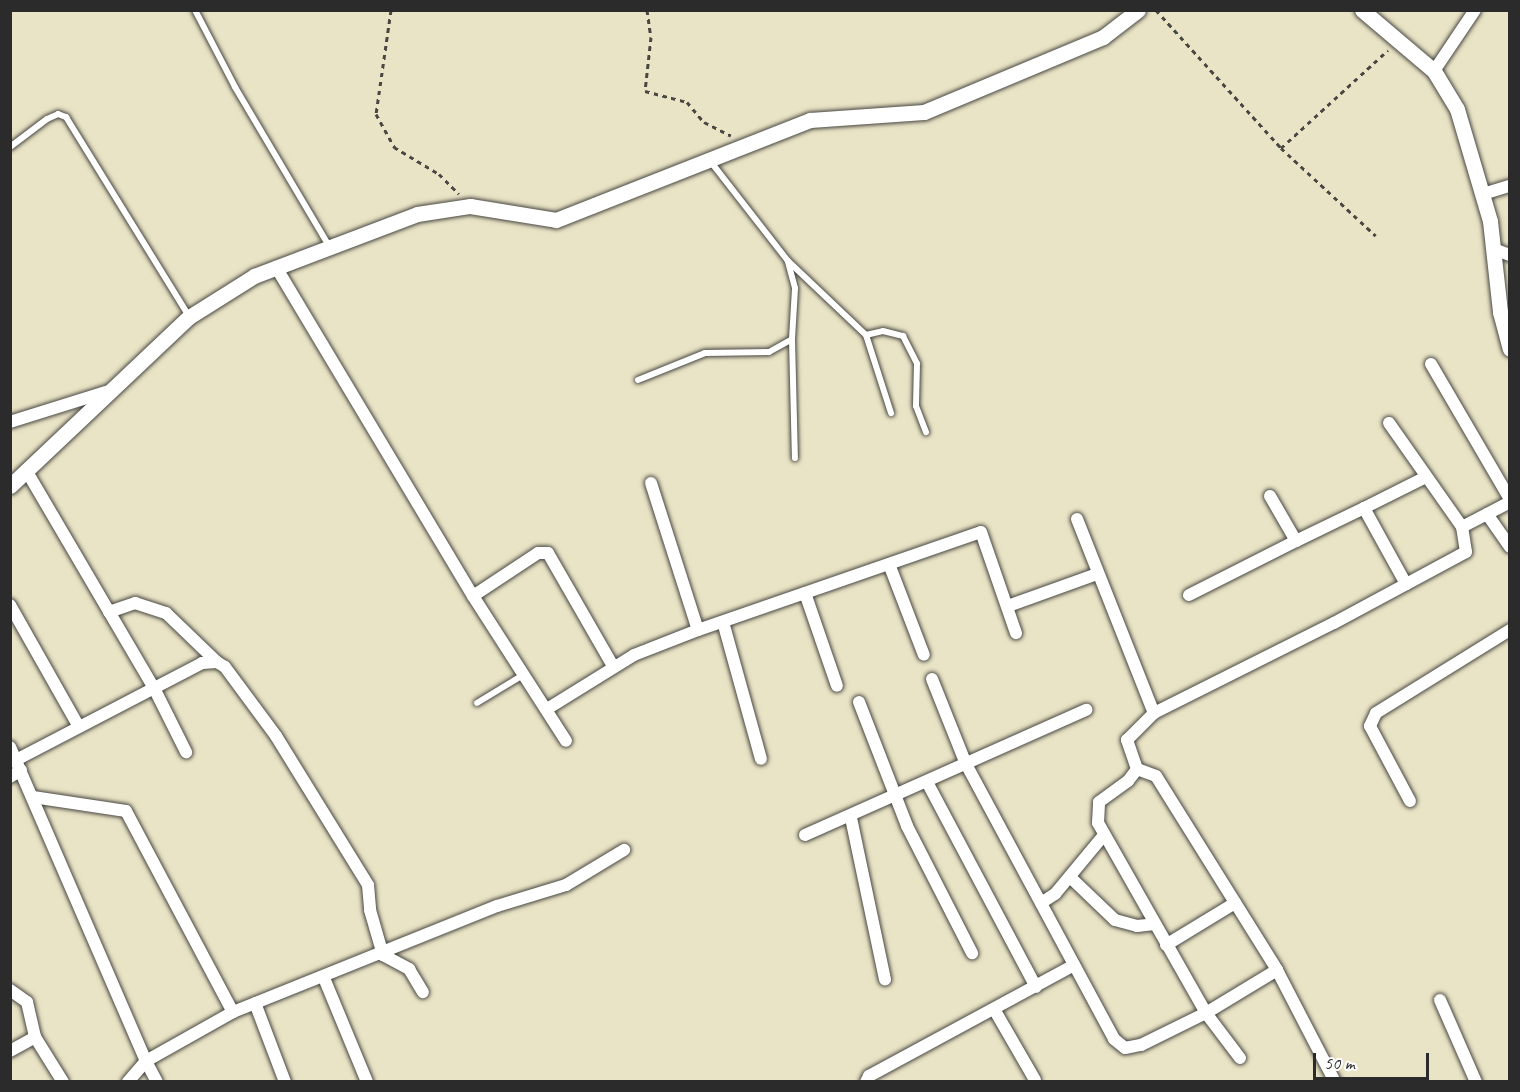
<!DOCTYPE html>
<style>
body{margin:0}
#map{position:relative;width:1520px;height:1092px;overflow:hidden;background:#eae4c6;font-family:Caveat,sans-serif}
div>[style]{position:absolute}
.path>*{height:3px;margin-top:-1.5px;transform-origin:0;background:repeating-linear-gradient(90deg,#484742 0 4.5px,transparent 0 9px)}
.roads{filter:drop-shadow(0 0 2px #484742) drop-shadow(0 0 2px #484742)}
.service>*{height:6px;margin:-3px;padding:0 3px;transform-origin:3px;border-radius:3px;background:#fff}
.minor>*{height:12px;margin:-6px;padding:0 6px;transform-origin:6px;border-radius:6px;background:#fff}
.tertiary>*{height:15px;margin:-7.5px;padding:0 7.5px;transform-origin:7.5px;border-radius:7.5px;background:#fff}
span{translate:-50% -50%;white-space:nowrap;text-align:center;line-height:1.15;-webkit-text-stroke:4.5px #fff;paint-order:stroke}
.frame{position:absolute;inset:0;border:12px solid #2b2b2b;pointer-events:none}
.scale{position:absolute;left:1313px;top:1053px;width:116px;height:27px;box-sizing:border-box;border:3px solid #2b2b2b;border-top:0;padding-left:8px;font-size:18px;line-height:21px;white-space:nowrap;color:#2b2b2b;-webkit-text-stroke:4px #fff;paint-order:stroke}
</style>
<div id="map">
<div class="path">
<i style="left:391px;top:10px;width:105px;rotate:98.2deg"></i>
<i style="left:376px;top:114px;width:38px;rotate:61deg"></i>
<i style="left:394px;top:147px;width:52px;rotate:31deg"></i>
<i style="left:439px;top:174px;width:28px;rotate:45deg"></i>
<i style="left:647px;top:10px;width:27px;rotate:82deg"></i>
<i style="left:651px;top:37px;width:54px;rotate:96.3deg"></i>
<i style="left:645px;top:91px;width:43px;rotate:14.7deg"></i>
<i style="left:687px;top:102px;width:26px;rotate:50deg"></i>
<i style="left:704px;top:122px;width:30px;rotate:27deg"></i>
<i style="left:1156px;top:10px;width:186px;rotate:47.8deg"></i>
<i style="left:1281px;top:148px;width:129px;rotate:42.8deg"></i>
<i style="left:1281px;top:148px;width:145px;rotate:-42.5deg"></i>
</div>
<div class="roads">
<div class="service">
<i style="left:195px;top:10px;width:87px;rotate:62.5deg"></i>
<i style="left:235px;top:87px;width:185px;rotate:59.4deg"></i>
<i style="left:10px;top:147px;width:46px;rotate:-37.1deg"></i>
<i style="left:47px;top:119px;width:12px;rotate:-24deg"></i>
<i style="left:58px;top:114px;width:9px;rotate:21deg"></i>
<i style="left:66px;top:117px;width:234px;rotate:58.3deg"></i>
<i style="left:788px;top:261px;width:108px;rotate:43.5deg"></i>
<i style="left:866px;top:335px;width:17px;rotate:-13deg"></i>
<i style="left:883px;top:331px;width:21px;rotate:14deg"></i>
<i style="left:903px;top:336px;width:31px;rotate:63deg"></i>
<i style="left:917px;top:364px;width:42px;rotate:91.4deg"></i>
<i style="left:916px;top:406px;width:28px;rotate:69deg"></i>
<i style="left:866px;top:335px;width:82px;rotate:72.2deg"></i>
<i style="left:792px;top:339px;width:119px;rotate:88.6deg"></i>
<i style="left:638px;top:380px;width:72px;rotate:-21.9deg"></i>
<i style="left:705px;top:353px;width:64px;rotate:-0.9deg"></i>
<i style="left:769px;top:352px;width:26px;rotate:-29deg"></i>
<i style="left:792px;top:339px;width:51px;rotate:-86.6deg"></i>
<i style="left:795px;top:288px;width:28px;rotate:-105deg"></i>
<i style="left:788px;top:261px;width:125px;rotate:-127.9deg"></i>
<i style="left:477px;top:703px;width:54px;rotate:-31.3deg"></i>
</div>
<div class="minor">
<i style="left:1434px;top:71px;width:73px;rotate:-56.1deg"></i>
<i style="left:1483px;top:194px;width:28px;rotate:-17deg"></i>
<i style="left:1494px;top:249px;width:17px;rotate:21deg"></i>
<i style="left:276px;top:267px;width:383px;rotate:59.1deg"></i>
<i style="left:473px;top:596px;width:172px;rotate:57.3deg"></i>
<i style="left:1431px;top:364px;width:156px;rotate:59.7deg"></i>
<i style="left:10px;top:422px;width:101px;rotate:-17.4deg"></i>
<i style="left:1389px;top:423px;width:127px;rotate:54.9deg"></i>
<i style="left:26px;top:470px;width:253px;rotate:59.6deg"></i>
<i style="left:154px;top:688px;width:72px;rotate:63.4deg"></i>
<i style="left:651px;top:483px;width:154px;rotate:72.3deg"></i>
<i style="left:698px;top:630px;width:299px;rotate:-19.1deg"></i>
<i style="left:981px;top:532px;width:107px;rotate:70.9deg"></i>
<i style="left:1270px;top:496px;width:52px;rotate:60deg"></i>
<i style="left:1296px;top:541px;width:76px;rotate:-25.9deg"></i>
<i style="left:1364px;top:508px;width:87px;rotate:61.1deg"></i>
<i style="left:1364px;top:508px;width:69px;rotate:-26.6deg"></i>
<i style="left:1487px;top:514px;width:40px;rotate:55.1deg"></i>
<i style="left:1077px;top:519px;width:209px;rotate:68.4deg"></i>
<i style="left:1154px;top:713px;width:201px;rotate:-26.6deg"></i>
<i style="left:1334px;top:623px;width:150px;rotate:-28.3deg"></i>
<i style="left:1466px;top:552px;width:25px;rotate:-99deg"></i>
<i style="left:1462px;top:527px;width:54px;rotate:-27.5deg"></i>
<i style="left:889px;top:564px;width:97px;rotate:69deg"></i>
<i style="left:805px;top:593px;width:98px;rotate:71deg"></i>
<i style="left:1189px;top:595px;width:120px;rotate:-26.8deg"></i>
<i style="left:473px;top:596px;width:78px;rotate:-33.5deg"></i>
<i style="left:538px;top:553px;width:10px"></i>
<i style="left:548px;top:553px;width:130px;rotate:60.1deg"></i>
<i style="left:10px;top:605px;width:140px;rotate:60.5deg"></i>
<i style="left:1008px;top:606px;width:95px;rotate:-19.8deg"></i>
<i style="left:109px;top:612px;width:28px;rotate:-19deg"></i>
<i style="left:135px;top:603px;width:33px;rotate:18deg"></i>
<i style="left:166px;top:613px;width:71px;rotate:43.9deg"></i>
<i style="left:723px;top:622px;width:142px;rotate:74.5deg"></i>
<i style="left:932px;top:679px;width:92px;rotate:68.2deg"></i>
<i style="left:966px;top:764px;width:312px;rotate:61.7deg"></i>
<i style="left:1114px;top:1039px;width:14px;rotate:39deg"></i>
<i style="left:1125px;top:1048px;width:16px;rotate:-11deg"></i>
<i style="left:1141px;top:1045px;width:72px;rotate:-26.2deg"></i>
<i style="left:1206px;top:1013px;width:83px;rotate:-31.2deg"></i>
<i style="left:859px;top:702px;width:133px;rotate:68.8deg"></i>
<i style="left:907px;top:826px;width:143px;rotate:62.9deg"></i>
<i style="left:547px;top:709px;width:102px;rotate:-31.8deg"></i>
<i style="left:634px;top:655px;width:69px;rotate:-21.3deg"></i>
<i style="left:10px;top:747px;width:342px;rotate:66.6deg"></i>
<i style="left:146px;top:1061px;width:28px;rotate:131deg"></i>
<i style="left:16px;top:760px;width:210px;rotate:-27.5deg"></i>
<i style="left:202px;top:663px;width:15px;rotate:-4deg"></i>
<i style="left:217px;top:662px;width:9px;rotate:32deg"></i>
<i style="left:225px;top:667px;width:86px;rotate:53.5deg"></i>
<i style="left:276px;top:736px;width:175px;rotate:58.3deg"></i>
<i style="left:368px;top:885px;width:25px;rotate:85deg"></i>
<i style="left:370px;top:910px;width:47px;rotate:73.9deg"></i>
<i style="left:383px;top:955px;width:30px;rotate:28deg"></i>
<i style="left:409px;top:969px;width:27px;rotate:59deg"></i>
<i style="left:1137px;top:769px;width:31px;rotate:-109deg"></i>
<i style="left:1127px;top:740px;width:38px;rotate:-45deg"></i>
<i style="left:10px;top:777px;width:13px;rotate:-32deg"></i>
<i style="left:927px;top:782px;width:232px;rotate:62deg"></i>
<i style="left:33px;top:797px;width:94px;rotate:8.6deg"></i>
<i style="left:126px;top:811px;width:228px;rotate:62deg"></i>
<i style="left:1410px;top:801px;width:85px;rotate:-118.1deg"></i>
<i style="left:1370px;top:726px;width:14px;rotate:-65deg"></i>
<i style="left:1376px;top:713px;width:158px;rotate:-31.8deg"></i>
<i style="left:851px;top:818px;width:165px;rotate:78.1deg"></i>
<i style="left:805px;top:835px;width:308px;rotate:-24deg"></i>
<i style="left:1070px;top:877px;width:62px;rotate:43.7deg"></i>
<i style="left:1115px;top:920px;width:23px;rotate:15deg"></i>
<i style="left:1137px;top:926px;width:18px;rotate:-6deg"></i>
<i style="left:1041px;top:903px;width:17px;rotate:-33deg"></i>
<i style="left:1055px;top:894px;width:77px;rotate:-50.3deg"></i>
<i style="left:1166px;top:945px;width:81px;rotate:-31.3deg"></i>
<i style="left:324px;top:978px;width:113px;rotate:67.5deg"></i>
<i style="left:10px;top:990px;width:21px;rotate:35deg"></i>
<i style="left:27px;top:1002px;width:36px;rotate:77deg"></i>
<i style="left:1440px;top:1000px;width:90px;rotate:66.3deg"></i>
<i style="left:255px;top:1003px;width:85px;rotate:69.2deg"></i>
<i style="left:994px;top:1009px;width:82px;rotate:60deg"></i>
<i style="left:10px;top:1051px;width:29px;rotate:-29deg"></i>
<i style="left:35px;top:1037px;width:53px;rotate:58.1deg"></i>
<i style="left:1240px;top:1058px;width:56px;rotate:-127.1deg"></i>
<i style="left:1206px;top:1013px;width:219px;rotate:-119.6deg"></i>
<i style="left:1098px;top:823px;width:21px;rotate:-87deg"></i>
<i style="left:1099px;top:802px;width:36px;rotate:-36deg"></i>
<i style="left:1128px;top:781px;width:15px;rotate:-53deg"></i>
<i style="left:1137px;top:769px;width:20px;rotate:20deg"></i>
<i style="left:1156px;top:776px;width:229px;rotate:58deg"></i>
<i style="left:1277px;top:970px;width:126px;rotate:62.6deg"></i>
<i style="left:157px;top:1082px;width:24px;rotate:-118deg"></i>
<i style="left:146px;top:1061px;width:100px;rotate:-29.4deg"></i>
<i style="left:233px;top:1012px;width:284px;rotate:-21.9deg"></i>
<i style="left:497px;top:906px;width:72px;rotate:-16.9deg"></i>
<i style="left:566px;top:885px;width:68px;rotate:-31.1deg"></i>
<i style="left:866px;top:1082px;width:7px;rotate:-63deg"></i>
<i style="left:869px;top:1076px;width:233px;rotate:-28.4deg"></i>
</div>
<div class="tertiary">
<i style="left:1362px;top:10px;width:94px;rotate:40.3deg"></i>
<i style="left:1434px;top:71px;width:44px;rotate:58.8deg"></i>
<i style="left:1457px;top:109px;width:117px;rotate:73.6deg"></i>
<i style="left:1490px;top:221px;width:92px;rotate:83.7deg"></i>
<i style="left:1500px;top:312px;width:38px;rotate:75deg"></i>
<i style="left:10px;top:486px;width:246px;rotate:-43.4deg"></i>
<i style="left:189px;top:317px;width:77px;rotate:-32.2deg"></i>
<i style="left:254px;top:276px;width:174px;rotate:-20.8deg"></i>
<i style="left:417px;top:214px;width:54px;rotate:-8.6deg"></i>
<i style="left:470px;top:206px;width:87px;rotate:9.2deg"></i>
<i style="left:556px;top:220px;width:273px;rotate:-21.5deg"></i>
<i style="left:810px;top:120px;width:114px;rotate:-4deg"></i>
<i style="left:924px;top:112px;width:194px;rotate:-22.7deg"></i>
<i style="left:1103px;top:37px;width:44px;rotate:-37.6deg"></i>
</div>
</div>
<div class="frame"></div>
<div class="scale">50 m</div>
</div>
